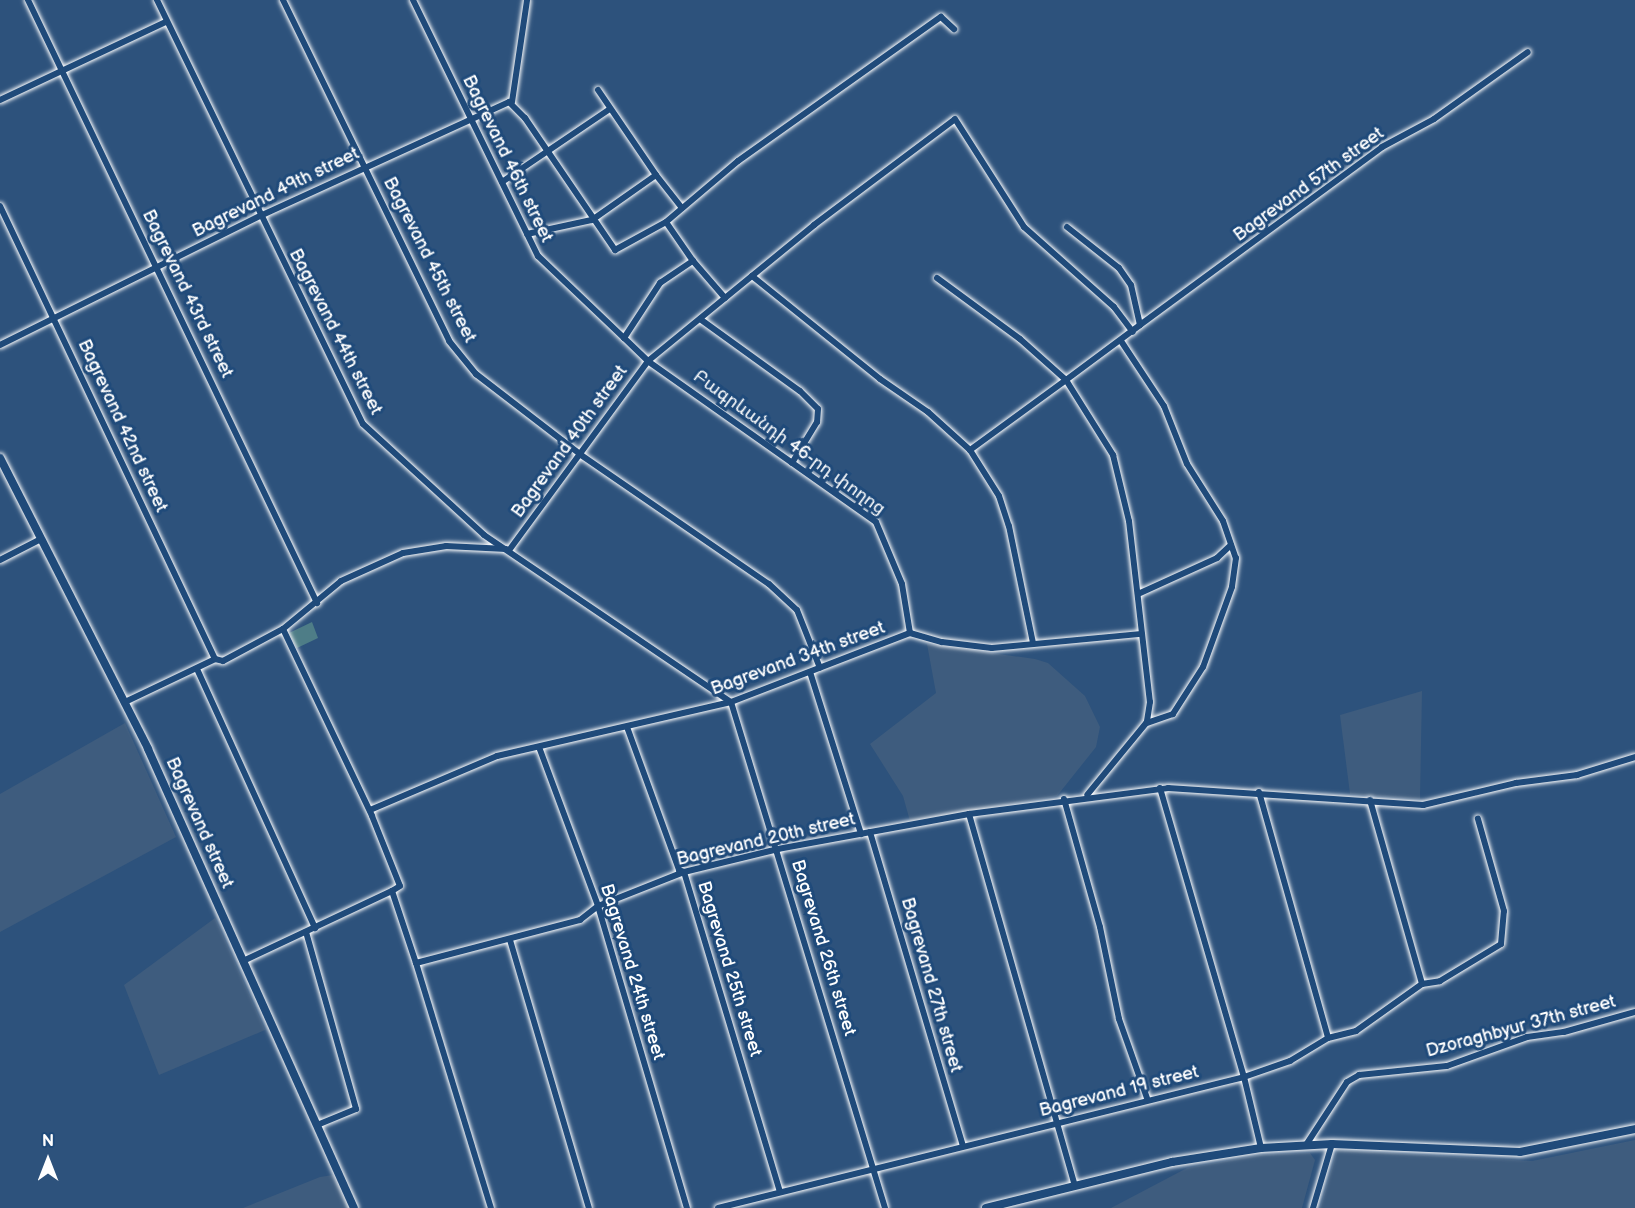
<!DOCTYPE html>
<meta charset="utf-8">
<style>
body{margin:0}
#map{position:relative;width:1635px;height:1208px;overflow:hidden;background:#2d527c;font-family:"Balsamiq Sans","Noto Sans Armenian",sans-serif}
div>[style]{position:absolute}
.built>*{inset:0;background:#3e5c7e}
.green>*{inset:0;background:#4e7d87}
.roads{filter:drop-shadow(0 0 2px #fff) drop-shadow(0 0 2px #fff)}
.minor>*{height:6px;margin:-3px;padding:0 3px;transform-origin:3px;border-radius:3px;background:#1f4a7a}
.tertiary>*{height:8px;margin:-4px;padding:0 4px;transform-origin:4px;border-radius:4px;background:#1f4a7a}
.secondary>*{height:8px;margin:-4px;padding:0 4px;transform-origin:4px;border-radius:4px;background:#1f4a7a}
span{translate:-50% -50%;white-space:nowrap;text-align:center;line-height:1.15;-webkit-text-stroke:6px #1f4a7a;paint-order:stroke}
.street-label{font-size:18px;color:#fff}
.north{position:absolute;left:18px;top:1130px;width:60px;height:60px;-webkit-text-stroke:4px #1f4a7a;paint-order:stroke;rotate:0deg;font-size:16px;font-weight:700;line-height:24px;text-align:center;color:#fff}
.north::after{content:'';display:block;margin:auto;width:21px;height:27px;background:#fff;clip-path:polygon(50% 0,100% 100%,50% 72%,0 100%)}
</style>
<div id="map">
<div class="built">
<i style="clip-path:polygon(927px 644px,1035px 659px,1048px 663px,1085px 696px,1100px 727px,1096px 747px,1057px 796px,910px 821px,903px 796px,870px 744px,936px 693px)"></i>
<i style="clip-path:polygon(1422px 691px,1420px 799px,1350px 794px,1340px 715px)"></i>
<i style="clip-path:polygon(125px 723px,176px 837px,0 932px,0 794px)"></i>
<i style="clip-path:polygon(215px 918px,265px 1030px,159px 1075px,124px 985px)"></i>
<i style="clip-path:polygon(1635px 1140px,1635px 1208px,1320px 1208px,1337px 1150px,1532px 1161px)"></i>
<i style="clip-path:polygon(1310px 1153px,1315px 1160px,1302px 1208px,1111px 1208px,1187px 1168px,1260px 1155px)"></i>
<i style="clip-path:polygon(333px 1175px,349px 1208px,243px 1208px,320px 1177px)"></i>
</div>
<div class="green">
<i style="clip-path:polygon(312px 622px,318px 638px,297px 648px,289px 633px)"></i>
</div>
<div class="roads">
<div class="minor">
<i style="left:28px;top:0;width:669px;rotate:64.39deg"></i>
<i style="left:157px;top:0;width:471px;rotate:64.1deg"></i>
<i style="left:363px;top:424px;width:164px;rotate:42.5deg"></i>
<i style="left:484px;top:535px;width:298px;rotate:34.1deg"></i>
<i style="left:731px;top:702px;width:529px;rotate:73.07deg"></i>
<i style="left:283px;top:0;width:379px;rotate:64deg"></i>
<i style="left:449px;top:341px;width:43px;rotate:50.7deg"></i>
<i style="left:476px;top:374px;width:133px;rotate:37.6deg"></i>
<i style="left:581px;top:455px;width:228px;rotate:34.5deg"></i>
<i style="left:769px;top:584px;width:38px;rotate:43deg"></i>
<i style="left:797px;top:610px;width:62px;rotate:68.4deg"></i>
<i style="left:413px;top:0;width:285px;rotate:64deg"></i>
<i style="left:538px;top:256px;width:119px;rotate:43.6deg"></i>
<i style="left:0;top:100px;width:183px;rotate:-25.2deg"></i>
<i style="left:512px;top:102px;width:103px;rotate:-81.6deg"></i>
<i style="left:656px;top:175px;width:42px;rotate:51.8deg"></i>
<i style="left:502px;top:182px;width:130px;rotate:-34.1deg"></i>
<i style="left:0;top:206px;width:501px;rotate:64.61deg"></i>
<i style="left:1067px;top:227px;width:66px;rotate:38.3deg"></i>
<i style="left:1119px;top:268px;width:21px;rotate:55deg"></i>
<i style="left:1131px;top:285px;width:41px;rotate:77.3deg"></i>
<i style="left:1140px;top:325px;width:92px;rotate:143.4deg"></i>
<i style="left:1066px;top:380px;width:89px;rotate:57.9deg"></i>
<i style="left:1113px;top:455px;width:68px;rotate:76.4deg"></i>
<i style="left:1129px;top:521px;width:182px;rotate:83.4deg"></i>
<i style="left:1150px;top:702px;width:20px;rotate:99deg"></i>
<i style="left:1147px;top:722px;width:94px;rotate:129.4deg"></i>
<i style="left:527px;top:234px;width:66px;rotate:-12.2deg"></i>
<i style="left:592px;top:220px;width:78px;rotate:-35.1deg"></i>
<i style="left:656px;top:175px;width:103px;rotate:-124.3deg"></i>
<i style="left:693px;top:261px;width:49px;rotate:49.1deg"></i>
<i style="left:752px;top:276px;width:164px;rotate:38.8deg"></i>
<i style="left:880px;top:379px;width:58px;rotate:34.5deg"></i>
<i style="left:928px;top:412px;width:57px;rotate:42.1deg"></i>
<i style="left:970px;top:450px;width:54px;rotate:57.8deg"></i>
<i style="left:999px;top:496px;width:32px;rotate:72deg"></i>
<i style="left:1009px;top:526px;width:119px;rotate:78.4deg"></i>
<i style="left:937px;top:278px;width:103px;rotate:36.3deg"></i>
<i style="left:1020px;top:339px;width:62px;rotate:41.7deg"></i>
<i style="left:1066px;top:380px;width:119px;rotate:143.9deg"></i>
<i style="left:700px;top:319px;width:123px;rotate:35.8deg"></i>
<i style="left:800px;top:391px;width:25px;rotate:45deg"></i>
<i style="left:818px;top:409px;width:13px;rotate:94deg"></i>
<i style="left:817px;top:422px;width:48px;rotate:121.4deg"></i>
<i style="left:1140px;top:325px;width:300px;rotate:-36.3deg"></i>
<i style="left:1382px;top:147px;width:59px;rotate:-28.3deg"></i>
<i style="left:1434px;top:119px;width:115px;rotate:-35.5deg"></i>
<i style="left:1121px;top:341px;width:78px;rotate:56.5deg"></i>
<i style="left:1164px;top:406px;width:62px;rotate:68.4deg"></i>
<i style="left:1187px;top:464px;width:67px;rotate:57.7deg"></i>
<i style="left:1223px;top:521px;width:39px;rotate:71deg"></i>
<i style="left:1236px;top:558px;width:29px;rotate:98deg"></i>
<i style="left:1232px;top:587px;width:85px;rotate:109.9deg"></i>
<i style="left:1203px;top:667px;width:56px;rotate:122.6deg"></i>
<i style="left:1173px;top:714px;width:28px;rotate:161deg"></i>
<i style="left:0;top:345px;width:290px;rotate:-26.4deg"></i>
<i style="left:260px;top:216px;width:274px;rotate:-24.6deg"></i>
<i style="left:509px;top:102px;width:23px;rotate:45deg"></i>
<i style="left:525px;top:118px;width:160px;rotate:55.7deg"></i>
<i style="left:615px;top:250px;width:58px;rotate:-28.8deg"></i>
<i style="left:510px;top:549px;width:233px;rotate:-53.7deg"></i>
<i style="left:648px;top:361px;width:33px;rotate:-136deg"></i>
<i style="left:624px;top:338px;width:66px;rotate:-56.8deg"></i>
<i style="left:660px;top:283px;width:40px;rotate:-34deg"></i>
<i style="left:693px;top:261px;width:47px;rotate:-124.7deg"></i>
<i style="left:666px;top:222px;width:94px;rotate:-40.3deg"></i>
<i style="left:738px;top:161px;width:249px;rotate:-35.4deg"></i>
<i style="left:941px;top:17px;width:18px;rotate:43deg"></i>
<i style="left:0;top:560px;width:46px;rotate:-27.1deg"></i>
<i style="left:1138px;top:594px;width:87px;rotate:-24.5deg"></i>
<i style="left:1217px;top:558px;width:19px;rotate:-43deg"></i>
<i style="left:283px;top:629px;width:207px;rotate:64.5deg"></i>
<i style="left:372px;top:816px;width:75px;rotate:68.2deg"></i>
<i style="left:400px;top:886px;width:9px;rotate:148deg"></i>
<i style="left:910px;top:633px;width:50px;rotate:-99.3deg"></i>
<i style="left:902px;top:584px;width:67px;rotate:-112.8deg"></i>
<i style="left:876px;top:522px;width:279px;rotate:-144.8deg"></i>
<i style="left:648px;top:361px;width:215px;rotate:-39.3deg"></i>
<i style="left:814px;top:225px;width:176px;rotate:-36.9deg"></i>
<i style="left:955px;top:119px;width:128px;rotate:57.4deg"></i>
<i style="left:1024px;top:227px;width:120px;rotate:41.6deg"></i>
<i style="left:1114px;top:307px;width:31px;rotate:53deg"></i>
<i style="left:197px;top:669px;width:285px;rotate:65.5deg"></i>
<i style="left:810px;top:672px;width:170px;rotate:72.5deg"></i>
<i style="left:125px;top:702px;width:100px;rotate:-25.5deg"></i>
<i style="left:215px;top:659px;width:8px;rotate:14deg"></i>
<i style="left:223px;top:661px;width:68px;rotate:-28.1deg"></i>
<i style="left:283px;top:629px;width:75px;rotate:-39.6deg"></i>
<i style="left:341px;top:581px;width:68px;rotate:-24.3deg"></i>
<i style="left:403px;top:553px;width:44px;rotate:-9.2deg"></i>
<i style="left:446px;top:546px;width:60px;rotate:2.9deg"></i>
<i style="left:627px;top:727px;width:152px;rotate:70deg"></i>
<i style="left:679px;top:870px;width:5px;rotate:22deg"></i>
<i style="left:684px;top:872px;width:334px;rotate:73.3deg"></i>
<i style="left:539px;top:747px;width:170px;rotate:69.6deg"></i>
<i style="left:598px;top:906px;width:315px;rotate:73.6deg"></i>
<i style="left:1160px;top:788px;width:301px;rotate:73.8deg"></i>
<i style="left:1244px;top:1077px;width:73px;rotate:76.5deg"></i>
<i style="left:1259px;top:792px;width:255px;rotate:74.3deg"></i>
<i style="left:1064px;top:799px;width:133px;rotate:74.3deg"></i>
<i style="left:1100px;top:927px;width:94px;rotate:78.3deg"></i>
<i style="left:1119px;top:1019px;width:84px;rotate:70.5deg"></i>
<i style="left:1370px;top:800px;width:191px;rotate:74.2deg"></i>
<i style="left:370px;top:810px;width:138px;rotate:-23deg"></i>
<i style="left:497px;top:756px;width:240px;rotate:-13deg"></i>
<i style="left:731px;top:702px;width:192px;rotate:-21.1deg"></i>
<i style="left:910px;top:633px;width:33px;rotate:16deg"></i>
<i style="left:942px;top:642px;width:50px;rotate:6.8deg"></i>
<i style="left:992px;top:648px;width:150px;rotate:-5.4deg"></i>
<i style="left:969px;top:814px;width:386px;rotate:74.1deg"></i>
<i style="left:870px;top:832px;width:327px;rotate:73.5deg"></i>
<i style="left:306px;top:932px;width:184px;rotate:74.2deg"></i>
<i style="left:356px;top:1109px;width:42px;rotate:157.7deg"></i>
<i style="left:510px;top:940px;width:279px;rotate:73.6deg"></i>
<i style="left:243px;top:961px;width:165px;rotate:-25.2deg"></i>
<i style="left:392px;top:891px;width:76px;rotate:71.6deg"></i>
<i style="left:416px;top:963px;width:170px;rotate:-14.7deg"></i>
<i style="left:580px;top:920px;width:23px;rotate:-38deg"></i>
<i style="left:598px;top:906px;width:92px;rotate:-21.6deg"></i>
<i style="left:684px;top:872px;width:97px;rotate:-13.7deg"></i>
<i style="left:778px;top:849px;width:194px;rotate:-10.4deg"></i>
<i style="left:969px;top:814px;width:201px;rotate:-7.4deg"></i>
<i style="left:1168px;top:788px;width:256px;rotate:3.8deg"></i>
<i style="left:1423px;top:805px;width:96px;rotate:-13.3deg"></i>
<i style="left:1516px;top:783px;width:62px;rotate:-7.5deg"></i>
<i style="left:1577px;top:775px;width:61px;rotate:-17.2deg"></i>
<i style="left:416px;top:963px;width:256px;rotate:73deg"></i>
<i style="left:1306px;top:1145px;width:75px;rotate:-56.9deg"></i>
<i style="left:1347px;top:1082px;width:14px;rotate:-30deg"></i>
<i style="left:1359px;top:1075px;width:88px;rotate:-5.8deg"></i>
<i style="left:1447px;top:1066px;width:85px;rotate:-19.9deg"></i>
<i style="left:1527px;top:1037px;width:37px;rotate:-8deg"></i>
<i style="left:1564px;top:1032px;width:74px;rotate:-15.7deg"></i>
<i style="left:718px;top:1208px;width:542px;rotate:-13.98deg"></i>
<i style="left:1244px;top:1077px;width:49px;rotate:-19.2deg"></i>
<i style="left:1290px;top:1061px;width:44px;rotate:-31.2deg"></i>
<i style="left:1328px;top:1038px;width:29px;rotate:-14deg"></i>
<i style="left:1356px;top:1031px;width:81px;rotate:-35.5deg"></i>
<i style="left:1422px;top:984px;width:18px;rotate:-9deg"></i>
<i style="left:1440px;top:981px;width:71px;rotate:-31.2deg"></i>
<i style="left:1501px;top:944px;width:33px;rotate:-85deg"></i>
<i style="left:1504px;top:911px;width:96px;rotate:-105.8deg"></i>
<i style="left:1313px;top:1208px;width:67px;rotate:-73.5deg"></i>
</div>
<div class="tertiary">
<i style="left:986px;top:1208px;width:192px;rotate:-13.9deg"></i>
<i style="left:1172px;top:1162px;width:90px;rotate:-8.9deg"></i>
<i style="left:1261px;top:1148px;width:71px;rotate:-3.2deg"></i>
<i style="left:1332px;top:1144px;width:188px;rotate:2.4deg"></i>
<i style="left:1520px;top:1152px;width:117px;rotate:-11.3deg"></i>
</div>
<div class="secondary">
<i style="left:0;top:458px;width:326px;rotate:63deg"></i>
<i style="left:148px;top:749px;width:503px;rotate:65.83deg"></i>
</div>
</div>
<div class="street-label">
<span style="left:507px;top:159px;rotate:64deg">Bagrevand 46th street</span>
<span style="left:1309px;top:185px;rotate:-36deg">Bagrevand 57th street</span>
<span style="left:276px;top:193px;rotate:-26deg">Bagrevand 49th street</span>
<span style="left:429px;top:260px;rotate:63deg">Bagrevand 45th street</span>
<span style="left:187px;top:294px;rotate:64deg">Bagrevand 43rd street</span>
<span style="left:335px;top:332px;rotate:63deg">Bagrevand 44th street</span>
<span style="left:122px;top:426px;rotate:65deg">Bagrevand 42nd street</span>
<span style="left:570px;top:442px;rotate:-54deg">Bagrevand 40th street</span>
<span style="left:789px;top:443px;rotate:36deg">Բագրևանդի 46-րդ փողոց</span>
<span style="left:798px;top:659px;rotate:-20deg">Bagrevand 34th street</span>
<span style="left:199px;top:823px;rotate:66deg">Bagrevand street</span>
<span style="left:766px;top:840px;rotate:-13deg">Bagrevand 20th street</span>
<span style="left:823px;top:948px;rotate:73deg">Bagrevand 26th street</span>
<span style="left:729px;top:969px;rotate:73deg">Bagrevand 25th street</span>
<span style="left:632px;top:972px;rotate:73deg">Bagrevand 24th street</span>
<span style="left:931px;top:985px;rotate:74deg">Bagrevand 27th street</span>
<span style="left:1521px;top:1027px;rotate:-15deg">Dzoraghbyur 37th street</span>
<span style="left:1119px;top:1092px;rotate:-14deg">Bagrevand 19 street</span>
</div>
<div class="north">N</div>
</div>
